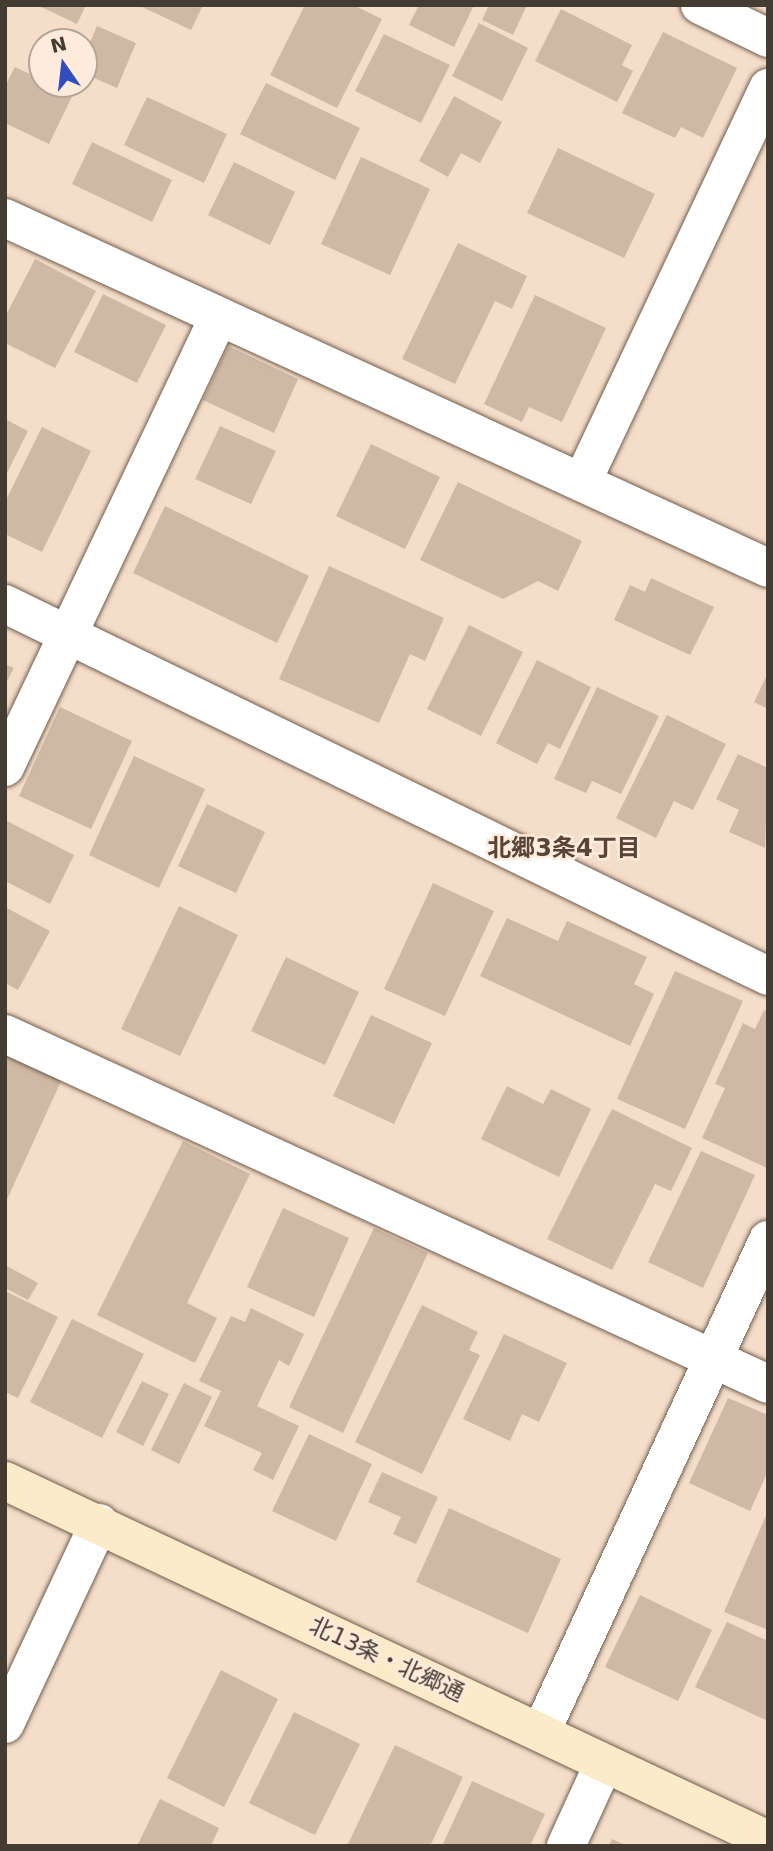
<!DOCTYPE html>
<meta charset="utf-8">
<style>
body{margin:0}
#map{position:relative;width:773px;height:1851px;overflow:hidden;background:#f4ddc9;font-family:"DejaVu Sans","Noto Sans JP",sans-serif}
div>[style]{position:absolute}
.building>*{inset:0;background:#cfb9a5}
.roads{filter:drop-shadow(0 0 2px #715d4c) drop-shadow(0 0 2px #715d4c)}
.street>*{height:38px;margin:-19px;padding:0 19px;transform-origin:19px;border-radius:19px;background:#fff}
.secondary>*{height:38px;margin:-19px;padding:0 19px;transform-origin:19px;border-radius:19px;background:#fbebc9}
span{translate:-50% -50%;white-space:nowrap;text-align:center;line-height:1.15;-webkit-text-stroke:5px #feebdb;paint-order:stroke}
.street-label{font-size:23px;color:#443b33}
.neighbourhood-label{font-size:24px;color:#584535;font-weight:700}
.frame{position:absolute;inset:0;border:7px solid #443b33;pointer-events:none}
.north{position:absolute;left:28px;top:28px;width:70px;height:70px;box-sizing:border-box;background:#feebdb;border:2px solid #b4a598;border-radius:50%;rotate:346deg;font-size:19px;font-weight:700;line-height:28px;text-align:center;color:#443b33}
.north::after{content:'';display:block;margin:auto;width:24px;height:32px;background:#344dbe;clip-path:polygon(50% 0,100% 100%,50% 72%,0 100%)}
</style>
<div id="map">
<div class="building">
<i style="clip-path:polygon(37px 5px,86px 5px,77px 24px)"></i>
<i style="clip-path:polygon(138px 5px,203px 5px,191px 30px)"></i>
<i style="clip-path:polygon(305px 5px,353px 5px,382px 19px,337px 108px,270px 75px)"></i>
<i style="clip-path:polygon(419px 5px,474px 5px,454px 47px,409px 25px)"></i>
<i style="clip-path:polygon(489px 5px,527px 5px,513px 35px,482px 20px)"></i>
<i style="clip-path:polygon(561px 9px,632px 45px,622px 65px,633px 71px,617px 102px,535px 61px)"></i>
<i style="clip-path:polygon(479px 23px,528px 48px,502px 101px,452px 76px)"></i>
<i style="clip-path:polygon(97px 26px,136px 43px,117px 88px,85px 74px,93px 56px,86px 52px)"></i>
<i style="clip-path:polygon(663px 32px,737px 68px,703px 138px,681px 127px,675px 138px,622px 113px)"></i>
<i style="clip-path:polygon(384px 34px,450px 65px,421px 123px,355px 91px)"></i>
<i style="clip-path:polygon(42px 65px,42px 84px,78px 84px,49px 144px,5px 123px,5px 86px,15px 67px,36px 77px)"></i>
<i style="clip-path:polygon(266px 83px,360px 128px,335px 180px,240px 134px)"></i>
<i style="clip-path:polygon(454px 96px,502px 122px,480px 163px,461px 153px,448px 177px,419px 161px)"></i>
<i style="clip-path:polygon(147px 97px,227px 134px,204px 183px,124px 145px)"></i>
<i style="clip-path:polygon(92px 142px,172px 180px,152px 222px,72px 184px)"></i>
<i style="clip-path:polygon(558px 148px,655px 194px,624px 258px,527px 213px)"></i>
<i style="clip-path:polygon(361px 157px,430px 189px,390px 275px,321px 244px)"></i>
<i style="clip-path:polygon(234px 162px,295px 192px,270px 245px,208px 215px)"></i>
<i style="clip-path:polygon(458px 243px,527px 276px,512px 309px,495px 301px,455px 384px,402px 359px)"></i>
<i style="clip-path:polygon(35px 259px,96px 291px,55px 368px,5px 343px,5px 317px)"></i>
<i style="clip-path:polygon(103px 294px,166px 325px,137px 383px,74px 352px)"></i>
<i style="clip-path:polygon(535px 295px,606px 328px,562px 422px,529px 407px,522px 422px,484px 404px)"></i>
<i style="clip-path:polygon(228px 346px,298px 379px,274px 433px,203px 400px)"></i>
<i style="clip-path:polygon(5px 419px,28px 431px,5px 477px)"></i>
<i style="clip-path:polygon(220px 426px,276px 451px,251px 504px,195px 479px)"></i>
<i style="clip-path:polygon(42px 427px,91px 451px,42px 552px,5px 534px,5px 502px)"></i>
<i style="clip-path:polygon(371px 444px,440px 477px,405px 549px,336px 516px)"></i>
<i style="clip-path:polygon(458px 482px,582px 541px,558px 591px,538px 581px,503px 599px,420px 560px)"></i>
<i style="clip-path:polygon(165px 506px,309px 576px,277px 643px,133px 573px)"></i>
<i style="clip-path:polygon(329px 566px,444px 618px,425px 661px,410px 654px,379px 723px,279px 679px)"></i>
<i style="clip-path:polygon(651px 578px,714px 607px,690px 655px,614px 620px,630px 585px,645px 592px)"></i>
<i style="clip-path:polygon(469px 625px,523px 652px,481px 736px,427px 709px)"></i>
<i style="clip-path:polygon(537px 660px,591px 687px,560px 749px,548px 743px,537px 764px,496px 743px)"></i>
<i style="clip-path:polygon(5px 664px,14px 668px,5px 685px)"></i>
<i style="clip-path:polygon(768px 673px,768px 709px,754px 702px)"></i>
<i style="clip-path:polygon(597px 687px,659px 716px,621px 794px,592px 781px,586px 793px,554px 779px)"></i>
<i style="clip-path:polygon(60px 707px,132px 741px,91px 829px,19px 796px)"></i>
<i style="clip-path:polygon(667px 715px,726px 744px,693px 810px,674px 801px,656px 838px,616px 818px)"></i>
<i style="clip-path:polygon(738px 754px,768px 768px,765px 848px,729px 832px,739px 810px,716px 799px)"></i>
<i style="clip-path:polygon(134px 756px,205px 789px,159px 888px,89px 855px)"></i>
<i style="clip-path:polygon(207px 804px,265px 832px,236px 893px,178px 866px)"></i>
<i style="clip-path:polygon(7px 821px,74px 855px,50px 904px,5px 881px)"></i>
<i style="clip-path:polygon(433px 883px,494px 911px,445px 1016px,384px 989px)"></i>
<i style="clip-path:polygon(179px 906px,238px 935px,180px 1056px,121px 1029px)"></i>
<i style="clip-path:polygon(5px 907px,50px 931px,18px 990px,5px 983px)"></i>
<i style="clip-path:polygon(507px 918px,558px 941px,567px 921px,647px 957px,634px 984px,654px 994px,630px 1046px,480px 976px)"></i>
<i style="clip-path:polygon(286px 957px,359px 992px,325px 1065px,251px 1031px)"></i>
<i style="clip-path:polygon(675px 971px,743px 1001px,685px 1129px,617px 1099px)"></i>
<i style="clip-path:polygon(764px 1010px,768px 1012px,767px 1168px,702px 1138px,725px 1088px,715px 1084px,743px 1023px,755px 1029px)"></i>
<i style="clip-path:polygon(371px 1015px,432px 1043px,394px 1124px,333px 1096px)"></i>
<i style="clip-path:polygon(5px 1053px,62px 1079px,5px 1204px)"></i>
<i style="clip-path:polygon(507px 1086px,543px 1104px,551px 1089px,591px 1109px,559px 1177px,481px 1139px)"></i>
<i style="clip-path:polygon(612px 1109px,692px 1148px,671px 1191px,655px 1184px,612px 1270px,547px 1239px)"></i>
<i style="clip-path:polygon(183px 1141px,250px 1174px,187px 1303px,217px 1318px,195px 1363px,97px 1315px)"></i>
<i style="clip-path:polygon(701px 1151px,755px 1175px,703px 1288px,648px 1262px)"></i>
<i style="clip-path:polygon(283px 1208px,349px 1238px,314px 1317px,247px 1287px)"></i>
<i style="clip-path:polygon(374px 1228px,428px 1253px,343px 1433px,289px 1407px)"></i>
<i style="clip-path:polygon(5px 1265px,38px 1283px,28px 1300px,5px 1288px)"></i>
<i style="clip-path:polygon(5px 1291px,58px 1317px,18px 1398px,5px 1392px)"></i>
<i style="clip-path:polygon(422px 1305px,478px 1332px,469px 1350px,480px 1355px,422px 1474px,355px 1442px)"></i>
<i style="clip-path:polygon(251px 1308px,304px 1334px,289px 1366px,279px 1360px,257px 1406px,299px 1426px,273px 1480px,253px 1470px,262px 1453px,204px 1426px,221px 1391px,199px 1381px,231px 1316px,245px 1322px)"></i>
<i style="clip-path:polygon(72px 1319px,144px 1354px,102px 1438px,30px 1402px)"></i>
<i style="clip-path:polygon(504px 1334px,567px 1363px,539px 1422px,522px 1414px,510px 1441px,463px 1419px)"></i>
<i style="clip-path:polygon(142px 1381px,169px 1394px,143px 1446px,116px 1432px)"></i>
<i style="clip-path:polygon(184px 1383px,212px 1397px,179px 1464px,151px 1450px)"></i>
<i style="clip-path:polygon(728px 1398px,768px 1415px,768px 1471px,750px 1511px,689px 1483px)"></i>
<i style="clip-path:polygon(309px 1434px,372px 1464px,336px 1541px,272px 1511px)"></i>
<i style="clip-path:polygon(382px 1472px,438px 1497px,416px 1544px,393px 1534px,401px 1517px,368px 1502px)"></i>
<i style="clip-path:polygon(449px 1508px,561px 1559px,528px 1633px,416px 1582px)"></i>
<i style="clip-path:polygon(768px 1511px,768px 1630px,724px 1612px)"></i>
<i style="clip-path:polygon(640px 1595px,712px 1630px,678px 1701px,605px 1667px)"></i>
<i style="clip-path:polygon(727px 1622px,768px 1641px,768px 1721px,695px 1687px)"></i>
<i style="clip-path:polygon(221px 1670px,278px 1699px,224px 1807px,167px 1778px)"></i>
<i style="clip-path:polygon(294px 1712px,360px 1744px,315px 1835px,249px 1803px)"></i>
<i style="clip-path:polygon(395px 1745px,463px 1777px,430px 1846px,347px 1846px)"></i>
<i style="clip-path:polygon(472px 1781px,545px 1814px,530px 1846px,442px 1846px)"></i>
<i style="clip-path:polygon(160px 1799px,219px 1828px,211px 1846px,137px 1846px)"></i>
<i style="clip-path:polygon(612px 1839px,627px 1846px,609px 1846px)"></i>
</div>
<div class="roads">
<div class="street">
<i style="left:700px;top:5px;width:76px;rotate:25.9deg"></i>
<i style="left:5px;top:218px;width:839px;rotate:24.64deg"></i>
<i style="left:582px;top:482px;width:436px;rotate:-64.7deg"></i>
<i style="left:5px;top:604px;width:849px;rotate:25.99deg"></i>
<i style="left:5px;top:767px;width:496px;rotate:-64.6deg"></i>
<i style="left:5px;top:1034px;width:839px;rotate:24.64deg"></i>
<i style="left:5px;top:1724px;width:222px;rotate:-64.9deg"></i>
<i style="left:541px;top:1732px;width:542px;rotate:-65.23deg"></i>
<i style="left:566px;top:1846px;width:91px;rotate:-65.4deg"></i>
</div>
<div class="secondary">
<i style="left:5px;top:1481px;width:843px;rotate:25.2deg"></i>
</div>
</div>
<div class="street-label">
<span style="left:387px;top:1659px;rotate:25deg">北13条・北郷通</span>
</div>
<div class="neighbourhood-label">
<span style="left:564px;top:849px">北郷3条4丁目</span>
</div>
<div class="frame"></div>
<div class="north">N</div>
</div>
